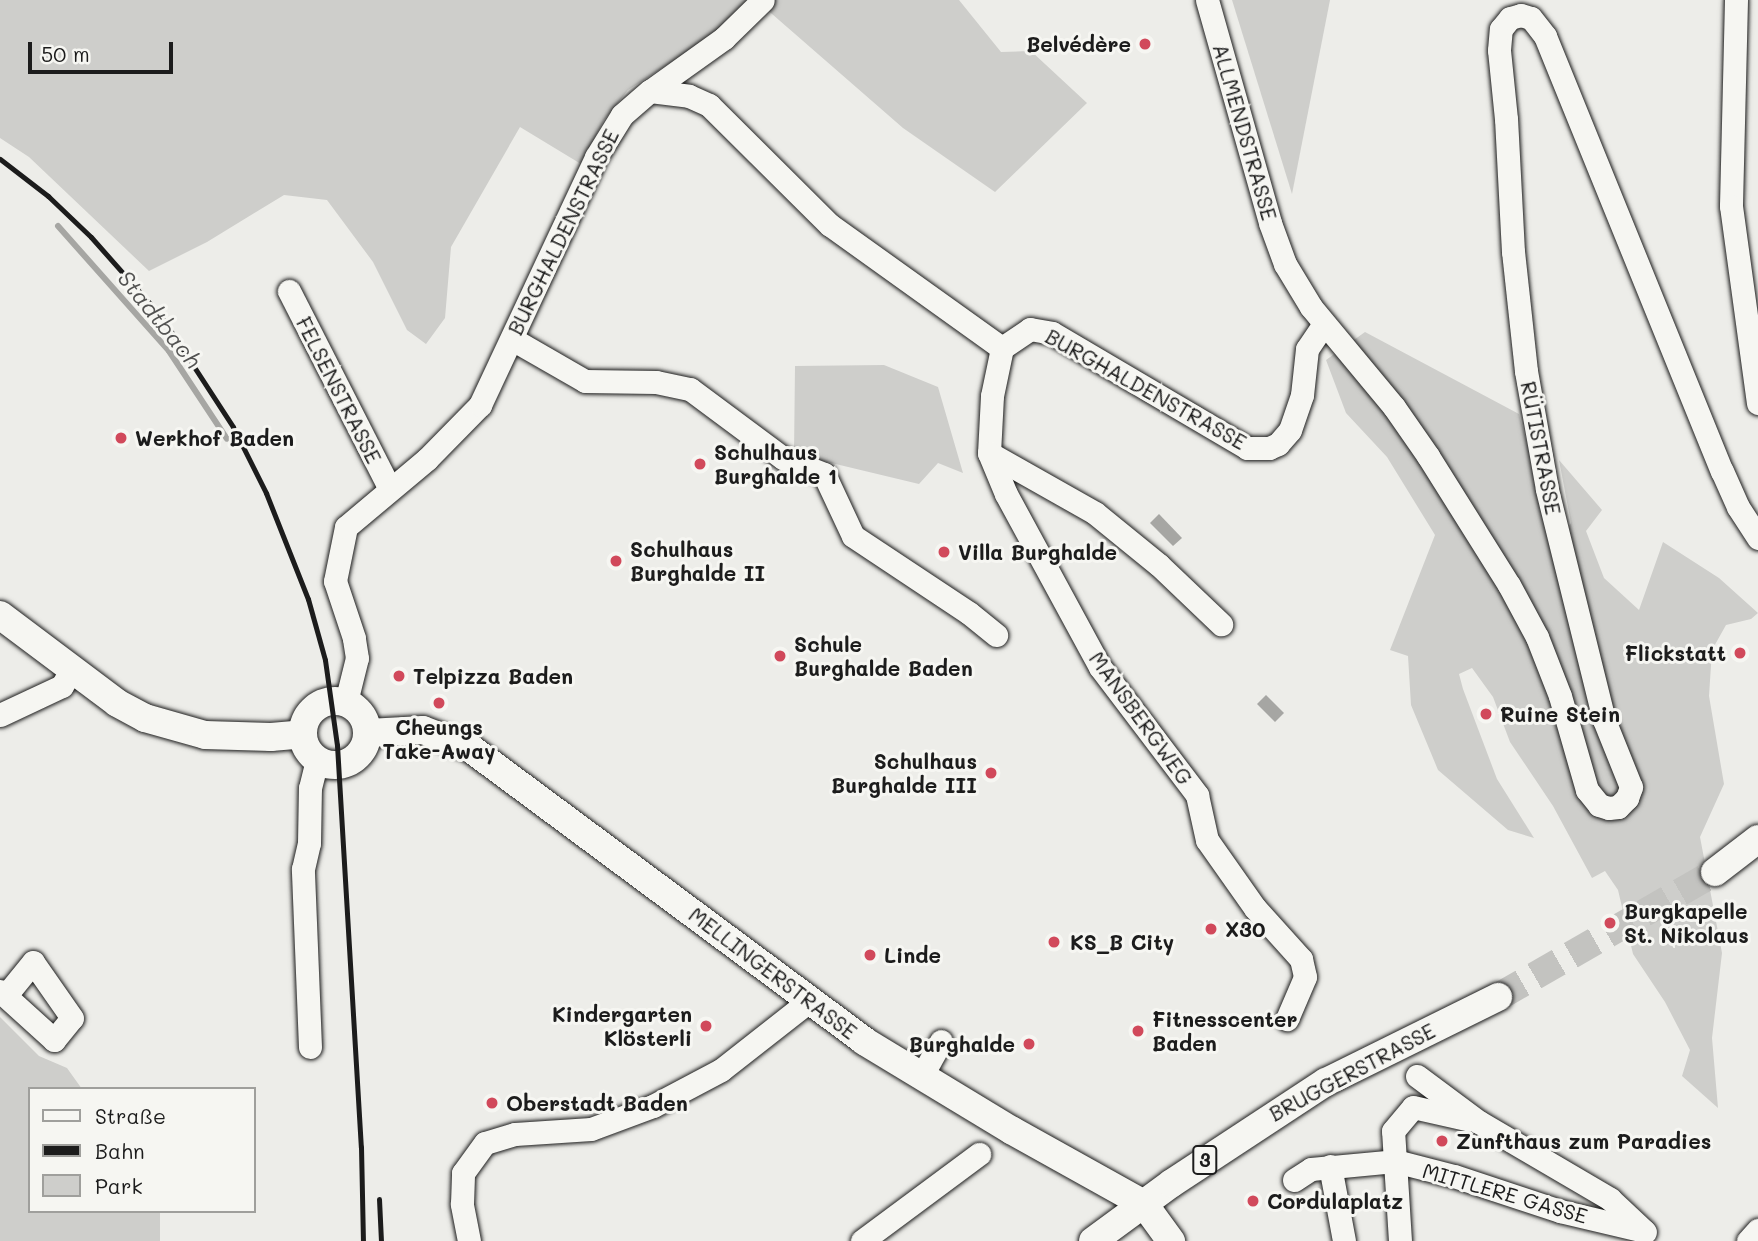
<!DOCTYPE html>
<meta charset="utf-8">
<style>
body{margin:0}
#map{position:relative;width:1758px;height:1241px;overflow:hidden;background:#edede9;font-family:Mali,sans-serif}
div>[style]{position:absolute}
.green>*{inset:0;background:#cececb}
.water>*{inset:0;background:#a6a6a3}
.stream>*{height:6px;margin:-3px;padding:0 3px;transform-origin:3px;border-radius:3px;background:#a6a6a3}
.major-tunnel>*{height:28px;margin-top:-14px;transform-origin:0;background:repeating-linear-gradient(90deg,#c3c3c0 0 28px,transparent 0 42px)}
.roads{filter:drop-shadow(0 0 2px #1c1c1c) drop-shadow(0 0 2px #1c1c1c)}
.minor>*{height:23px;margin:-11.5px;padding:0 11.5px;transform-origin:11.5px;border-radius:11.5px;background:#f6f6f2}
.major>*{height:28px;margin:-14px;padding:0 14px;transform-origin:14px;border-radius:14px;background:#f6f6f2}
.major>.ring{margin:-14px;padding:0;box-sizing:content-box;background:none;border:28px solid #f6f6f2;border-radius:50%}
.rail>*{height:5px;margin:-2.5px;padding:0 2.5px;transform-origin:2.5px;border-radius:2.5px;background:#1c1c1c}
.dots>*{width:19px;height:19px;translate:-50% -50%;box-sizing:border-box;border:4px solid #f6f6f2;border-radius:50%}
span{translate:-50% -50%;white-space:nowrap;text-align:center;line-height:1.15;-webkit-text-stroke:6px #f6f6f2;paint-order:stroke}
.shield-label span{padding:2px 5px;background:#f6f6f2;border:2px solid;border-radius:5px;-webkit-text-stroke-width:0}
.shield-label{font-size:19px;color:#1c1c1c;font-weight:700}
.poi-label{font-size:21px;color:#1c1c1c;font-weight:700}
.right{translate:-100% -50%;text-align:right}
.left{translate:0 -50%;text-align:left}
.street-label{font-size:21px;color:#1c1c1c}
.water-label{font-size:23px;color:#535352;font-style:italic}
.legend{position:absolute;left:28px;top:1087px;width:228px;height:126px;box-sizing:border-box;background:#f6f6f2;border:2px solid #9f9f9c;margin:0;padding:9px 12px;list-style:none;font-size:21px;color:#1c1c1c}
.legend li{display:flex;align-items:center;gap:14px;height:35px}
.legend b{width:35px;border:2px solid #9f9f9c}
.scale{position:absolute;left:28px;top:42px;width:145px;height:32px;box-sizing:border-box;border:4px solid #1c1c1c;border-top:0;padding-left:9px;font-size:21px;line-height:24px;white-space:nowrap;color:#1c1c1c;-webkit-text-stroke:5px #f6f6f2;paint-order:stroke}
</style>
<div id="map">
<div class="green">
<i style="clip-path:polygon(0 0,751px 0,713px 35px,628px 90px,604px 120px,581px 164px,520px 127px,451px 247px,445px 318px,426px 344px,407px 330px,373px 262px,327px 200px,284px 195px,207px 242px,149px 271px,29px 157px,0 138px)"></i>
<i style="clip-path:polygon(756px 0,959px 0,1001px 52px,1031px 51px,1087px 103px,995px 192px,903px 128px)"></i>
<i style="clip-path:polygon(1232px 0,1330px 0,1292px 194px)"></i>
<i style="clip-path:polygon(1365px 332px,1519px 414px,1555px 548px,1571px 523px,1559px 460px,1602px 510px,1586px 531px,1604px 578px,1639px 610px,1663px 542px,1719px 578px,1758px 613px,1751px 619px,1726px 625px,1712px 650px,1709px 696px,1724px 784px,1700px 837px,1722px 953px,1712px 1038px,1718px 1108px,1682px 1076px,1690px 1050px,1665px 1002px,1633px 954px,1618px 890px,1605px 871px,1592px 878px,1553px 806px,1510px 742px,1493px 697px,1472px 668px,1459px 674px,1463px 689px,1497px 779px,1534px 838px,1508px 830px,1438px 770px,1411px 705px,1408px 656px,1390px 650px,1435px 535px,1387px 457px,1346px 413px,1326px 360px)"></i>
<i style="clip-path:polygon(884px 365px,938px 387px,963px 473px,938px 463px,919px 484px,794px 454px,795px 366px)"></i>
<i style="clip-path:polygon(0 1017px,39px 1056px,67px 1068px,82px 1089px,30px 1089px,30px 1211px,160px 1211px,160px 1241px,0 1241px)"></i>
</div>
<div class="water">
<i style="clip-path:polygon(1159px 514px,1182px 538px,1173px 546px,1150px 523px)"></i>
<i style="clip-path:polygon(1266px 695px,1284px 713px,1275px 722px,1257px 704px)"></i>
</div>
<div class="stream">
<i style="left:58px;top:226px;width:167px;rotate:48.4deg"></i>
<i style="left:169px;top:351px;width:105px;rotate:56.6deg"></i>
</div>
<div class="major-tunnel">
<i style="left:1498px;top:997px;width:250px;rotate:-29.9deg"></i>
</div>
<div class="roads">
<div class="minor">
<i style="left:1207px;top:0;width:232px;rotate:74.2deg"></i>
<i style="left:1270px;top:223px;width:44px;rotate:69.9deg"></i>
<i style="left:1285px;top:264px;width:50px;rotate:58.8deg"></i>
<i style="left:1311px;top:307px;width:130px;rotate:50.3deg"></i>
<i style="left:1394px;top:407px;width:60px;rotate:55.2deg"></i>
<i style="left:1428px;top:456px;width:152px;rotate:57.9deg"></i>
<i style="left:1509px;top:585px;width:59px;rotate:61.7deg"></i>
<i style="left:1537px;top:637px;width:63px;rotate:68.7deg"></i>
<i style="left:1560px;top:696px;width:98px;rotate:74deg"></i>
<i style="left:1587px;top:790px;width:19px;rotate:51deg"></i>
<i style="left:1599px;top:805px;width:10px;rotate:17deg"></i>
<i style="left:1609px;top:808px;width:9px;rotate:-6deg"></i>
<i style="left:1618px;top:807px;width:13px;rotate:-45deg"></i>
<i style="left:1627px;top:798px;width:12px;rotate:-70deg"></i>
<i style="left:1631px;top:787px;width:72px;rotate:-111.9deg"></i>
<i style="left:1604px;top:720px;width:238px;rotate:-103.9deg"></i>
<i style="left:1547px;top:489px;width:120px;rotate:-100.1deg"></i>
<i style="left:1526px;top:371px;width:120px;rotate:-96.2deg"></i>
<i style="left:1513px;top:252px;width:133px;rotate:-93deg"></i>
<i style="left:1506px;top:119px;width:69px;rotate:-95.8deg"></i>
<i style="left:1499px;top:50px;width:21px;rotate:-85deg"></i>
<i style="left:1501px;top:29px;width:14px;rotate:-51deg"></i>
<i style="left:1510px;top:18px;width:11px;rotate:-15deg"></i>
<i style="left:1521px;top:15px;width:10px;rotate:17deg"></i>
<i style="left:1531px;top:18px;width:23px;rotate:52deg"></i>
<i style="left:1545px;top:36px;width:470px;rotate:67.9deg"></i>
<i style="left:1722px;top:471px;width:39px;rotate:66deg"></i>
<i style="left:1738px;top:507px;width:37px;rotate:57deg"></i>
<i style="left:1736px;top:0;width:206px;rotate:91.4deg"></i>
<i style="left:1731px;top:206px;width:199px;rotate:82.2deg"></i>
<i style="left:650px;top:91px;width:39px;rotate:7deg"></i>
<i style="left:689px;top:96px;width:22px;rotate:24deg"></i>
<i style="left:709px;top:105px;width:170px;rotate:44.8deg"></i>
<i style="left:830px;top:225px;width:211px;rotate:35.6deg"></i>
<i style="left:1002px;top:348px;width:34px;rotate:-34deg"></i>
<i style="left:1030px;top:329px;width:22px;rotate:10deg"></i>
<i style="left:1052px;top:333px;width:226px;rotate:30.5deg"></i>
<i style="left:1247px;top:448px;width:22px"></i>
<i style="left:1269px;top:448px;width:10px;rotate:-24deg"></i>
<i style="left:1278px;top:444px;width:18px;rotate:-49deg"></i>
<i style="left:1290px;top:430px;width:37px;rotate:-71deg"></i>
<i style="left:1302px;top:395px;width:46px;rotate:-83.8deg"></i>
<i style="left:1307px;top:349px;width:30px;rotate:-56deg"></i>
<i style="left:289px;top:291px;width:222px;rotate:63deg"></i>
<i style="left:512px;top:339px;width:84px;rotate:29.9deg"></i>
<i style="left:585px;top:381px;width:71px;rotate:0.8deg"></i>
<i style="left:656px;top:382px;width:35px;rotate:12deg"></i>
<i style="left:690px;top:389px;width:116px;rotate:36.6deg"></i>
<i style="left:783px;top:458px;width:44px;rotate:21.3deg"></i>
<i style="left:824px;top:474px;width:68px;rotate:64.9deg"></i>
<i style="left:853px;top:536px;width:139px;rotate:33.6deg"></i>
<i style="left:969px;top:613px;width:35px;rotate:39deg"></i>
<i style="left:1002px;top:348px;width:49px;rotate:101.8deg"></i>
<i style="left:992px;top:396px;width:57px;rotate:93deg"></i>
<i style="left:989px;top:453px;width:44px;rotate:67.5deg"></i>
<i style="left:1006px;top:494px;width:197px;rotate:61.5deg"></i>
<i style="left:1100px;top:667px;width:161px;rotate:52.8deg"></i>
<i style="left:1197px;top:795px;width:46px;rotate:77.5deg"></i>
<i style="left:1207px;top:840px;width:83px;rotate:54.8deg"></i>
<i style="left:1255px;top:908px;width:69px;rotate:48deg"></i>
<i style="left:1301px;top:959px;width:18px;rotate:77deg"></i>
<i style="left:1305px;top:977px;width:46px;rotate:113.2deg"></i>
<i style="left:989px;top:453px;width:122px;rotate:29.5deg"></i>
<i style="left:1095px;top:513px;width:82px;rotate:39.1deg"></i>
<i style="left:1159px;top:565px;width:86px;rotate:43.6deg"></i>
<i style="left:346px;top:702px;width:45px;rotate:-76deg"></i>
<i style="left:357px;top:658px;width:20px;rotate:-99deg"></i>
<i style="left:354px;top:638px;width:60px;rotate:-108.4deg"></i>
<i style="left:335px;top:581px;width:55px;rotate:-78.5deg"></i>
<i style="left:346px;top:527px;width:106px;rotate:-40deg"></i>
<i style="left:427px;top:459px;width:76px;rotate:-45.5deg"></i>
<i style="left:480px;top:405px;width:274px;rotate:-64.9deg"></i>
<i style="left:596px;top:157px;width:49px;rotate:-58.2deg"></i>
<i style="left:622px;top:115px;width:37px;rotate:-41deg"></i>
<i style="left:650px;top:91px;width:91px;rotate:-35.6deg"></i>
<i style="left:724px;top:38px;width:54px;rotate:-44.3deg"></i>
<i style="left:0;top:715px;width:68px;rotate:-25.1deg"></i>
<i style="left:62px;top:686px;width:18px;rotate:-61deg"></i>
<i style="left:0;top:991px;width:73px;rotate:42.2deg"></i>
<i style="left:54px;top:1040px;width:28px;rotate:-51deg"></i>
<i style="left:72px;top:1018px;width:68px;rotate:-124.9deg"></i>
<i style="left:33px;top:962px;width:41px;rotate:129.1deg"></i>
<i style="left:310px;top:1047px;width:178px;rotate:-92.3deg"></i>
<i style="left:303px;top:869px;width:27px;rotate:-77deg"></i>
<i style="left:309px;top:843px;width:55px;rotate:-89deg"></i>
<i style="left:310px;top:788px;width:29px;rotate:-76deg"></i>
<i style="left:1417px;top:1076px;width:77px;rotate:36.6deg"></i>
<i style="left:1479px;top:1122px;width:152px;rotate:30.4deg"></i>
<i style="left:1610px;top:1199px;width:48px;rotate:43.3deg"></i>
<i style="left:921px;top:1077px;width:41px;rotate:-60.9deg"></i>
<i style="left:1330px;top:1166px;width:76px;rotate:79.4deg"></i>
<i style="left:1294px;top:1180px;width:20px;rotate:-33deg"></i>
<i style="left:1311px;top:1169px;width:84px;rotate:-5.4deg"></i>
<i style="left:1395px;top:1161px;width:61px;rotate:14.3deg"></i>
<i style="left:1454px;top:1176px;width:112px;rotate:18.3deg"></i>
<i style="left:1560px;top:1211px;width:86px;rotate:13.4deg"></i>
<i style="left:469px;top:1241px;width:38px;rotate:-101deg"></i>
<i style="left:462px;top:1204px;width:31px;rotate:-88deg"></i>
<i style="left:463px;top:1173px;width:37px;rotate:-54deg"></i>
<i style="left:485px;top:1143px;width:31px;rotate:-17deg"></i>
<i style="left:515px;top:1134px;width:76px;rotate:-3.8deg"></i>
<i style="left:591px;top:1129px;width:66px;rotate:-20.4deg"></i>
<i style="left:653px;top:1106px;width:77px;rotate:-27.9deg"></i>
<i style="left:721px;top:1070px;width:112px;rotate:-38.1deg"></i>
<i style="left:862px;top:1241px;width:146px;rotate:-36.6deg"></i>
<i style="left:1400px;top:1241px;width:110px;rotate:-93.6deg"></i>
<i style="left:1393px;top:1131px;width:31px;rotate:-50deg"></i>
<i style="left:1413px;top:1107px;width:58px;rotate:12.8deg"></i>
<i style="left:1748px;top:1241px;width:15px;rotate:-48deg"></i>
</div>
<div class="major">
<i style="left:0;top:615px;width:146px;rotate:36.9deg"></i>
<i style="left:117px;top:703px;width:32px;rotate:28deg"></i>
<i style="left:145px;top:718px;width:62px;rotate:15.8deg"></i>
<i style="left:205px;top:735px;width:66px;rotate:1.7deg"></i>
<i style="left:271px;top:737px;width:32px;rotate:-5deg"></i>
<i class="ring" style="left:303px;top:701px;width:36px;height:36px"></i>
<i style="left:368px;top:733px;width:55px;rotate:-3.1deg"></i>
<i style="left:423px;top:730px;width:50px;rotate:21deg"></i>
<i style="left:470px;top:748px;width:491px;rotate:36.6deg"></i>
<i style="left:864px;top:1041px;width:172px;rotate:31.2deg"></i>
<i style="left:1011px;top:1130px;width:152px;rotate:29.1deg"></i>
<i style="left:1144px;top:1204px;width:46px;rotate:53.9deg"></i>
<i style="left:1715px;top:872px;width:54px;rotate:-37.5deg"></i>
<i style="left:1093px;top:1241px;width:98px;rotate:-36.3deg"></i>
<i style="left:1172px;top:1183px;width:184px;rotate:-33.3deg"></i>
<i style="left:1326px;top:1082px;width:192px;rotate:-26.3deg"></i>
</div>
</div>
<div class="rail">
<i style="left:0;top:159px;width:61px;rotate:37.6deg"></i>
<i style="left:48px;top:196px;width:59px;rotate:43.6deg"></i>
<i style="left:91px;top:237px;width:106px;rotate:48.5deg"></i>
<i style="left:161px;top:316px;width:132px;rotate:57deg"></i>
<i style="left:233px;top:427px;width:74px;rotate:63.4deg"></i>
<i style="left:266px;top:493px;width:114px;rotate:68.4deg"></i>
<i style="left:308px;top:599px;width:63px;rotate:74.4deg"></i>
<i style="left:325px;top:660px;width:86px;rotate:82deg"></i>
<i style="left:337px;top:745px;width:403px;rotate:86.6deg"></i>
<i style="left:361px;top:1147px;width:94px;rotate:88.8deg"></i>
<i style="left:379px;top:1199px;width:42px;rotate:87.3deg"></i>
</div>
<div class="dots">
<i style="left:1145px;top:44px;background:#d1495b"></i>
<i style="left:121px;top:438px;background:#d1495b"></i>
<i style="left:700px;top:464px;background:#d1495b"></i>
<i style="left:944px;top:552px;background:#d1495b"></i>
<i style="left:616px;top:561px;background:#d1495b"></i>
<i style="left:1740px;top:653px;background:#d1495b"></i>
<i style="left:780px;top:656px;background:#d1495b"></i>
<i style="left:399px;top:676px;background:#d1495b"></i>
<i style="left:439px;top:703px;background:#d1495b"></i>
<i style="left:1486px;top:714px;background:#d1495b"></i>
<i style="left:991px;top:773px;background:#d1495b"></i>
<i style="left:1610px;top:923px;background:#d1495b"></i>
<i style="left:1211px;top:929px;background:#d1495b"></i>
<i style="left:1054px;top:942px;background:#d1495b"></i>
<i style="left:870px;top:955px;background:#d1495b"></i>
<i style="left:706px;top:1026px;background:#d1495b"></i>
<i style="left:1138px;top:1031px;background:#d1495b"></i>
<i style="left:1029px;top:1044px;background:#d1495b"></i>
<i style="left:492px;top:1103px;background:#d1495b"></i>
<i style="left:1442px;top:1141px;background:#d1495b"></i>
<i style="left:1253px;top:1201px;background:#d1495b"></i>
</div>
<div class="shield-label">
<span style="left:1205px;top:1160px">3</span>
</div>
<div class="poi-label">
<span class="right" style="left:1131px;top:44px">Belvédère</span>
<span class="left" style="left:135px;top:438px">Werkhof Baden</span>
<span class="left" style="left:714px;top:464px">Schulhaus<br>Burghalde 1</span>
<span class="left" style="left:630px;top:561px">Schulhaus<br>Burghalde II</span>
<span class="left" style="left:958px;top:552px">Villa Burghalde</span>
<span class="left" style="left:794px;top:656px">Schule<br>Burghalde Baden</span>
<span class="right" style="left:1726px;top:653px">Flickstatt</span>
<span class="left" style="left:413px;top:676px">Telpizza Baden</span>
<span class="left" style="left:1500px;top:714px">Ruine Stein</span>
<span style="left:439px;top:739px">Cheungs<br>Take-Away</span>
<span class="right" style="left:977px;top:773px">Schulhaus<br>Burghalde III</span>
<span class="left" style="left:1624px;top:923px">Burgkapelle<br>St. Nikolaus</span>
<span class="left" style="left:1225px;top:929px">X30</span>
<span class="left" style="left:1070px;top:942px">KS_B City</span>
<span class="left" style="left:884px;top:955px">Linde</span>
<span class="right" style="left:692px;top:1026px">Kindergarten<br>Klösterli</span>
<span class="left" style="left:1152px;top:1031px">Fitnesscenter<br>Baden</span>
<span class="right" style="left:1015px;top:1044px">Burghalde</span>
<span class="left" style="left:506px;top:1103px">Oberstadt Baden</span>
<span class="left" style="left:1456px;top:1141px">Zunfthaus zum Paradies</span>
<span class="left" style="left:1267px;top:1201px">Cordulaplatz</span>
</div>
<div class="street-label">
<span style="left:1245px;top:132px;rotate:74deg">ALLMENDSTRASSE</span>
<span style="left:563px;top:232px;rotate:-64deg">BURGHALDENSTRASSE</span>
<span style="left:1146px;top:389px;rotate:29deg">BURGHALDENSTRASSE</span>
<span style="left:339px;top:390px;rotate:63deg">FELSENSTRASSE</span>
<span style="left:1541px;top:448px;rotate:79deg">RÜTISTRASSE</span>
<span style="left:1141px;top:718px;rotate:54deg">MANSBERGWEG</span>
<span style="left:773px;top:973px;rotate:37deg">MELLINGERSTRASSE</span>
<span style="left:1352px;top:1072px;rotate:-28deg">BRUGGERSTRASSE</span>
<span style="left:1505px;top:1193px;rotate:16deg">MITTLERE GASSE</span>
</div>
<div class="water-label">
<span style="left:160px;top:319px;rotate:51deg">Stadtbach</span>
</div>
<ul class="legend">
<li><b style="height:9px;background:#f6f6f2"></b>Straße</li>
<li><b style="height:9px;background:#1c1c1c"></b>Bahn</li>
<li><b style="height:19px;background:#cececb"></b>Park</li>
</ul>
<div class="scale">50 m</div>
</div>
